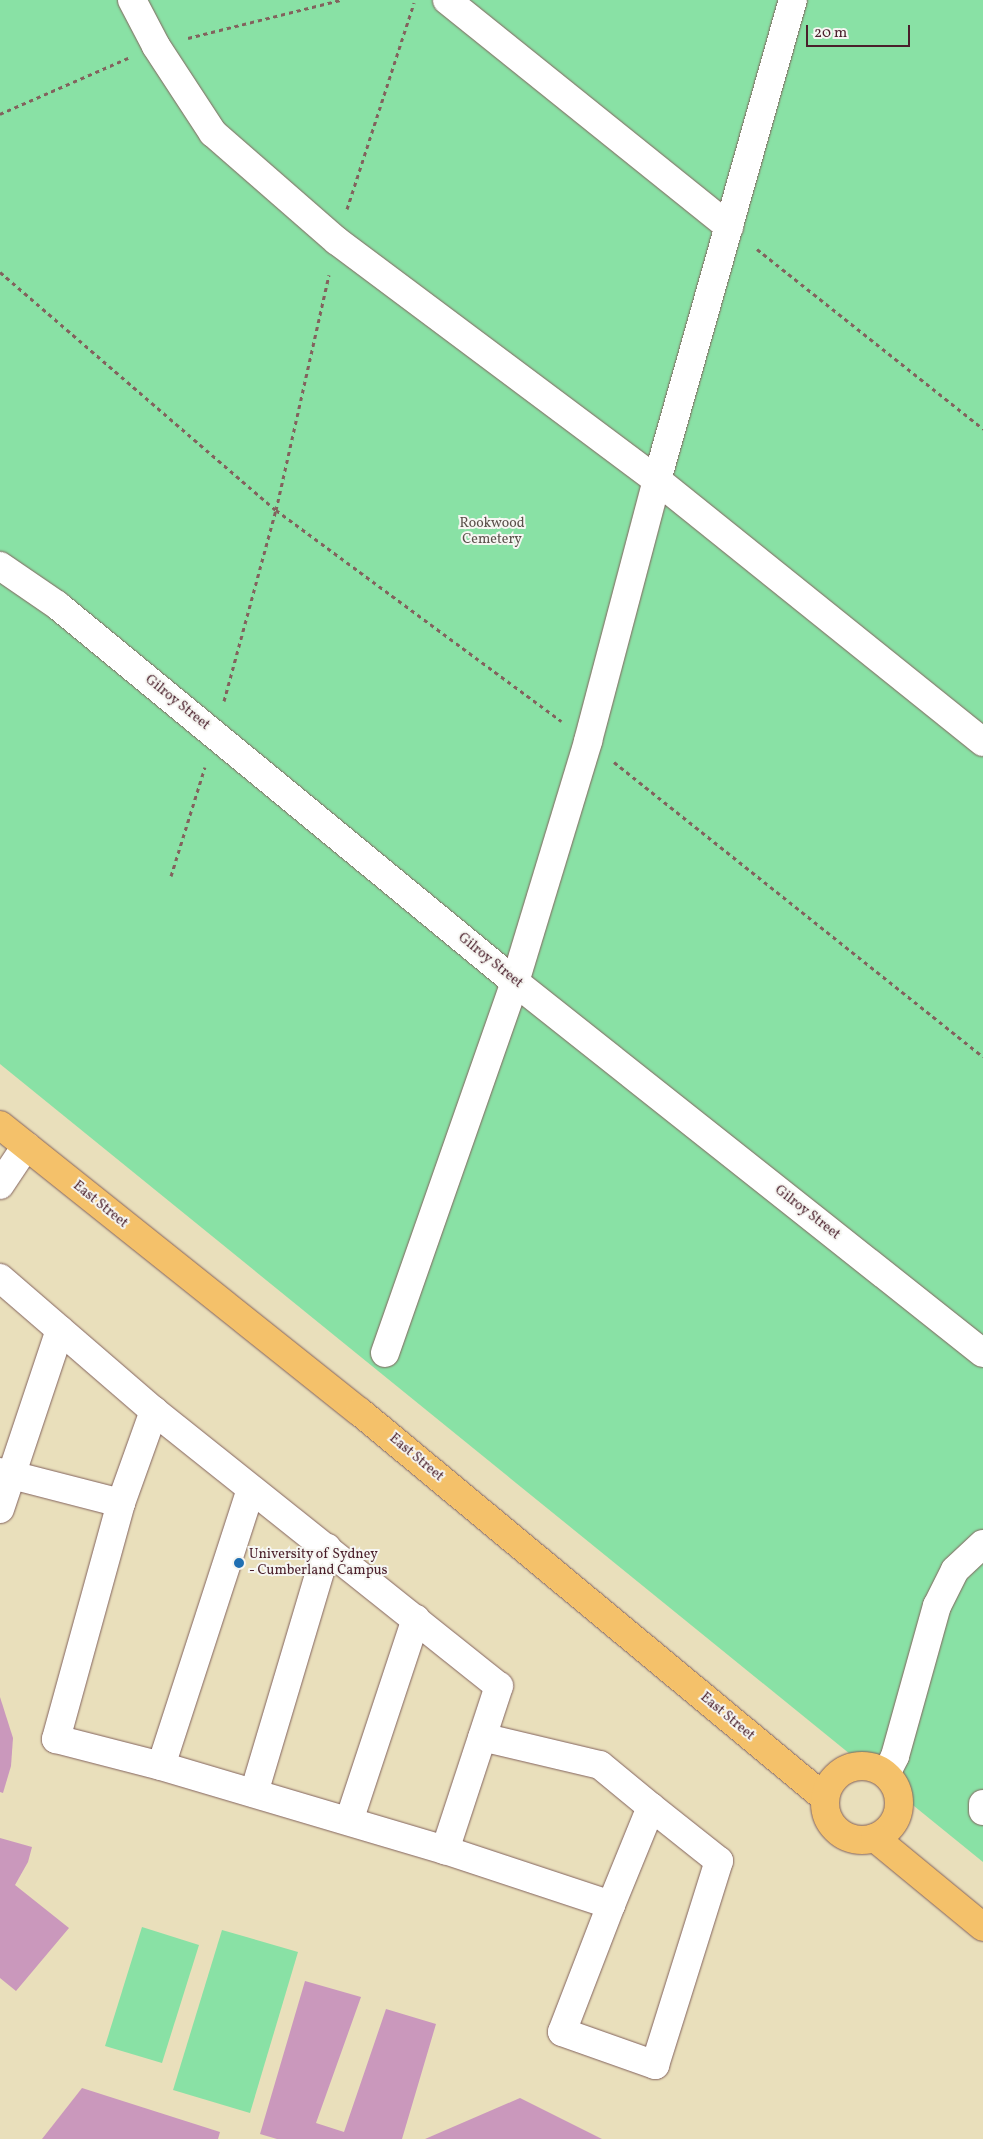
<!DOCTYPE html>
<style>
body{margin:0}
#map{position:relative;width:983px;height:2139px;overflow:hidden;background:#e9dfbb;font-family:Vollkorn,serif}
div>[style]{position:absolute}
.green>*{inset:0;background:#89e1a5}
.building>*{inset:0;background:#ca98bc}
.path>*{height:3px;margin-top:-1.5px;transform-origin:0;background:repeating-linear-gradient(90deg,#82625d 0 4px,transparent 0 8px)}
.roads{filter:drop-shadow(0 0 1px #82625d) drop-shadow(0 0 1px #82625d)}
.minor>*{height:28px;margin:-14px;padding:0 14px;transform-origin:14px;border-radius:14px;background:#fff}
.major>*{height:28px;margin:-14px;padding:0 14px;transform-origin:14px;border-radius:14px;background:#f4c16a}
.major>.ring{margin:-14px;padding:0;box-sizing:content-box;background:none;border:28px solid #f4c16a;border-radius:50%}
.dots>*{width:14px;height:14px;translate:-50% -50%;box-sizing:border-box;border:2px solid #f6f6f2;border-radius:50%}
span{translate:-50% -50%;white-space:nowrap;text-align:center;line-height:1.15;-webkit-text-stroke:4px #f6f6f2;paint-order:stroke}
.park-label{font-size:14px;color:#5a504a}
.street-label{font-size:14px;color:#4a1f2b}
.poi-label{font-size:14px;color:#4a1f2b}
.left{translate:0 -50%;text-align:left}
.scale{position:absolute;left:806px;top:25px;width:104px;height:22px;box-sizing:border-box;border:2px solid #4a1f2b;border-top:0;padding-left:6px;font-size:15px;line-height:18px;white-space:nowrap;color:#4a1f2b;-webkit-text-stroke:4px #f6f6f2;paint-order:stroke}
</style>
<div id="map">
<div class="green">
<i style="clip-path:polygon(0 0,983px 0,983px 1862px,0 1064px)"></i>
<i style="clip-path:polygon(142px 1927px,199px 1945px,162px 2063px,105px 2046px)"></i>
<i style="clip-path:polygon(222px 1930px,298px 1952px,250px 2113px,173px 2090px)"></i>
</div>
<div class="building">
<i style="clip-path:polygon(0 1697px,13px 1738px,11px 1766px,3px 1793px,0 1792px)"></i>
<i style="clip-path:polygon(0 1838px,32px 1847px,28px 1862px,15px 1885px,69px 1928px,16px 1991px,0 1978px)"></i>
<i style="clip-path:polygon(305px 1981px,361px 1997px,316px 2123px,344px 2132px,386px 2009px,436px 2024px,402px 2139px,277px 2139px,260px 2134px)"></i>
<i style="clip-path:polygon(82px 2088px,220px 2132px,218px 2139px,42px 2139px)"></i>
<i style="clip-path:polygon(520px 2098px,602px 2139px,425px 2139px)"></i>
</div>
<div class="path">
<i style="left:188px;top:38px;width:157px;rotate:-14deg"></i>
<i style="left:0;top:114px;width:140px;rotate:-23.6deg"></i>
<i style="left:347px;top:209px;width:217px;rotate:-72deg"></i>
<i style="left:757px;top:249px;width:289px;rotate:38.5deg"></i>
<i style="left:0;top:272px;width:364px;rotate:40.8deg"></i>
<i style="left:276px;top:510px;width:355px;rotate:36.5deg"></i>
<i style="left:224px;top:701px;width:198px;rotate:-74.8deg"></i>
<i style="left:276px;top:510px;width:241px;rotate:-77.3deg"></i>
<i style="left:614px;top:762px;width:472px;rotate:38.6deg"></i>
<i style="left:171px;top:876px;width:114px;rotate:-72.7deg"></i>
</div>
<div class="roads">
<div class="minor">
<i style="left:132px;top:0;width:52px;rotate:62.4deg"></i>
<i style="left:156px;top:46px;width:104px;rotate:56.8deg"></i>
<i style="left:213px;top:133px;width:164px;rotate:41.1deg"></i>
<i style="left:337px;top:241px;width:399px;rotate:36.8deg"></i>
<i style="left:657px;top:480px;width:418px;rotate:38.8deg"></i>
<i style="left:447px;top:0;width:362px;rotate:38.8deg"></i>
<i style="left:0;top:566px;width:69px;rotate:34.4deg"></i>
<i style="left:57px;top:605px;width:593px;rotate:39.46deg"></i>
<i style="left:515px;top:982px;width:597px;rotate:38.41deg"></i>
<i style="left:0;top:1185px;width:47px;rotate:-56.3deg"></i>
<i style="left:0;top:1278px;width:203px;rotate:40.8deg"></i>
<i style="left:154px;top:1411px;width:441px;rotate:38.6deg"></i>
<i style="left:499px;top:1686px;width:173px;rotate:108.2deg"></i>
<i style="left:445px;top:1850px;width:175px;rotate:18.3deg"></i>
<i style="left:611px;top:1905px;width:106px;rotate:-67.8deg"></i>
<i style="left:651px;top:1807px;width:66px;rotate:-140.5deg"></i>
<i style="left:600px;top:1765px;width:121px;rotate:-166.7deg"></i>
<i style="left:385px;top:1353px;width:393px;rotate:-70.7deg"></i>
<i style="left:515px;top:982px;width:252px;rotate:-73.1deg"></i>
<i style="left:588px;top:741px;width:270px;rotate:-75.2deg"></i>
<i style="left:657px;top:480px;width:499px;rotate:-74.2deg"></i>
<i style="left:0;top:1472px;width:125px;rotate:14.4deg"></i>
<i style="left:121px;top:1503px;width:245px;rotate:105.4deg"></i>
<i style="left:56px;top:1739px;width:108px;rotate:14.4deg"></i>
<i style="left:251px;top:1489px;width:291px;rotate:108deg"></i>
<i style="left:161px;top:1766px;width:296px;rotate:16.5deg"></i>
<i style="left:121px;top:1503px;width:98px;rotate:-70.3deg"></i>
<i style="left:0;top:1509px;width:189px;rotate:-71.5deg"></i>
<i style="left:886px;top:1774px;width:20px;rotate:-63deg"></i>
<i style="left:895px;top:1756px;width:156px;rotate:-74.4deg"></i>
<i style="left:937px;top:1606px;width:40px;rotate:-63.4deg"></i>
<i style="left:955px;top:1570px;width:38px;rotate:-43deg"></i>
<i style="left:254px;top:1793px;width:256px;rotate:-73.4deg"></i>
<i style="left:983px;top:1804px;width:7px;rotate:90deg"></i>
<i style="left:349px;top:1821px;width:213px;rotate:-71.7deg"></i>
<i style="left:611px;top:1905px;width:136px;rotate:111.1deg"></i>
<i style="left:562px;top:2032px;width:99px;rotate:19.5deg"></i>
<i style="left:655px;top:2065px;width:214px;rotate:-72.6deg"></i>
<i style="left:719px;top:1861px;width:87px;rotate:-141.5deg"></i>
</div>
<div class="major">
<i style="left:0;top:1125px;width:460px;rotate:38.6deg"></i>
<i style="left:360px;top:1412px;width:604px;rotate:39.7deg"></i>
<i class="ring" style="left:825px;top:1766px;width:46px;height:46px"></i>
<i style="left:875px;top:1838px;width:140px;rotate:39.5deg"></i>
</div>
</div>
<div class="dots">
<i style="left:239px;top:1563px;background:#1f6fb2"></i>
</div>
<div class="park-label">
<span style="left:492px;top:532px">Rookwood<br>Cemetery</span>
</div>
<div class="street-label">
<span style="left:177px;top:703px;rotate:39deg">Gilroy Street</span>
<span style="left:490px;top:961px;rotate:39deg">Gilroy Street</span>
<span style="left:100px;top:1205px;rotate:39deg">East Street</span>
<span style="left:807px;top:1213px;rotate:38deg">Gilroy Street</span>
<span style="left:416px;top:1458px;rotate:40deg">East Street</span>
<span style="left:727px;top:1717px;rotate:40deg">East Street</span>
</div>
<div class="poi-label">
<span class="left" style="left:249px;top:1563px">University of Sydney<br>- Cumberland Campus</span>
</div>
<div class="scale">20 m</div>
</div>
